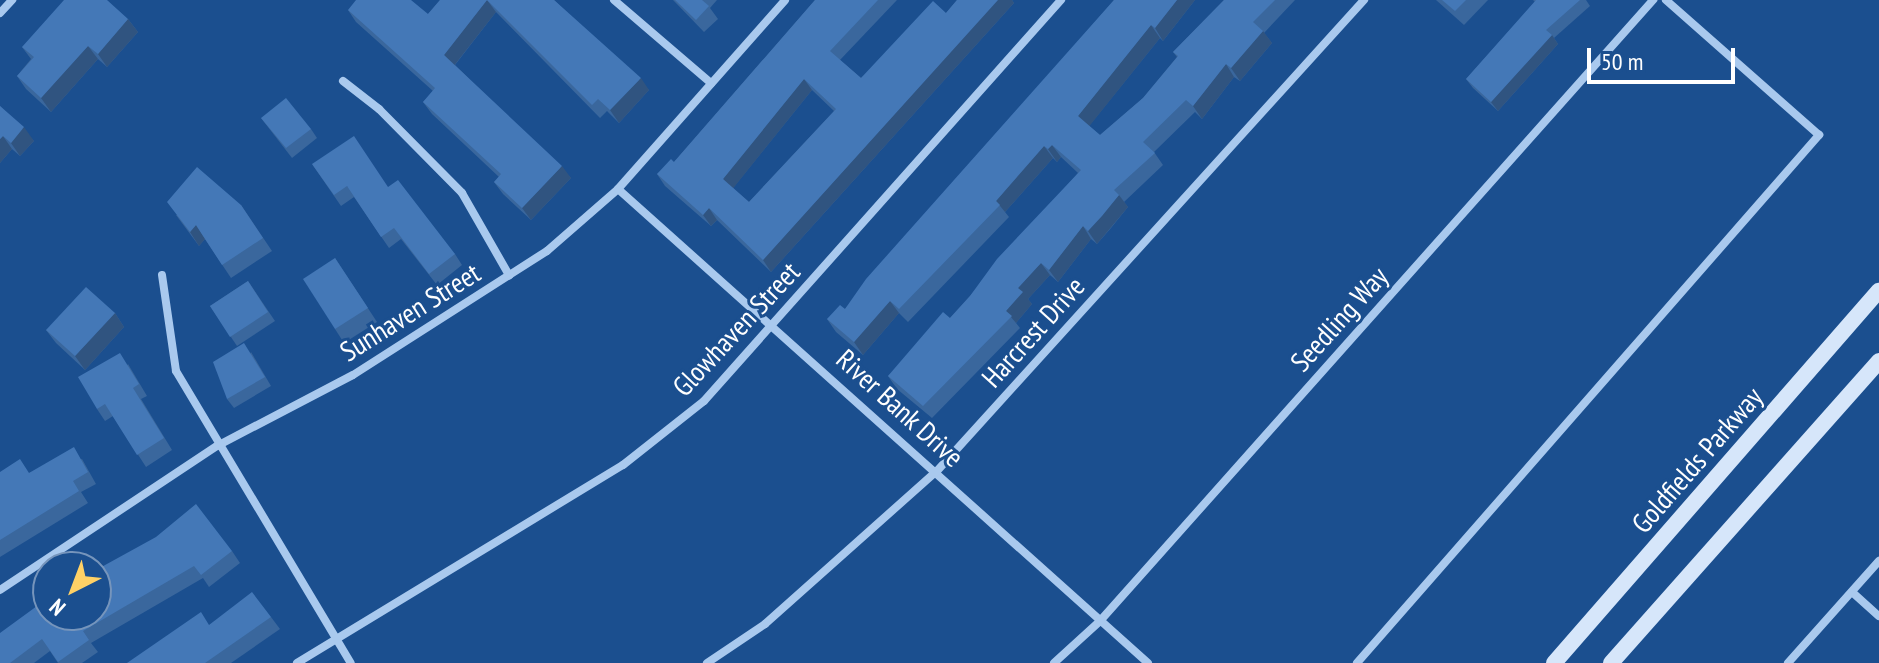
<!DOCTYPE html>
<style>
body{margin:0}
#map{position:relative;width:1879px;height:663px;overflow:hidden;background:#1b4f8f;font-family:"PT Sans Narrow",sans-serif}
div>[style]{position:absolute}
.street>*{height:8px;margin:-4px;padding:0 4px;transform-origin:4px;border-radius:4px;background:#a9c9ee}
.secondary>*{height:16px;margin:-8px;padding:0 8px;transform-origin:8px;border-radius:8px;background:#d6e6fa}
.wall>*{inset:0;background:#3a679d}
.shaded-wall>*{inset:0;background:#305480}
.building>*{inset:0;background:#4478b7}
span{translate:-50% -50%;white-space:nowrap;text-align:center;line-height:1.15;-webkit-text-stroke:6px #1b4f8f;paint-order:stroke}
.street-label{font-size:28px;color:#fff}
.north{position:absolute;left:32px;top:551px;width:80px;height:80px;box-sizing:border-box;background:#1b4f8f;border:2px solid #7695bc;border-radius:50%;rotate:222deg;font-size:22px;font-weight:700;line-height:32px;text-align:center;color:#fff}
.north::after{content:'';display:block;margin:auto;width:28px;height:36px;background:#ffd166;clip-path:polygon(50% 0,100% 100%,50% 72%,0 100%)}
.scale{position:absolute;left:1587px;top:48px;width:148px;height:36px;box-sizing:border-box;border:4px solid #fff;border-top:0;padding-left:10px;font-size:24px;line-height:28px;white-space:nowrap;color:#fff;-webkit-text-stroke:6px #1b4f8f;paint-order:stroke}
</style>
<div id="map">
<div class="street">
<i style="left:614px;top:0;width:128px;rotate:40.6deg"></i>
<i style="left:0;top:13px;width:18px;rotate:-47deg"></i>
<i style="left:343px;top:81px;width:46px;rotate:37.9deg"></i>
<i style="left:379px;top:109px;width:118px;rotate:45.3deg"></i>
<i style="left:462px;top:193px;width:95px;rotate:60.2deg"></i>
<i style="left:618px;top:189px;width:711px;rotate:41.81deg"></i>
<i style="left:162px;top:275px;width:97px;rotate:81.7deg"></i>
<i style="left:176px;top:371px;width:340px;rotate:59.1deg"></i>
<i style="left:0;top:590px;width:260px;rotate:-33.6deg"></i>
<i style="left:217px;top:446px;width:153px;rotate:-27.6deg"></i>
<i style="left:353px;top:375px;width:230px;rotate:-32.6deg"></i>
<i style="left:547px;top:251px;width:94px;rotate:-41.1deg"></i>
<i style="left:618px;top:189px;width:252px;rotate:-48.5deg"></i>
<i style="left:1852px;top:592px;width:36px;rotate:42deg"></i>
<i style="left:297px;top:663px;width:381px;rotate:-31.3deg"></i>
<i style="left:623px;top:465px;width:103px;rotate:-38.3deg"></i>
<i style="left:704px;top:401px;width:537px;rotate:-48.32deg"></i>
<i style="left:707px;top:663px;width:70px;rotate:-33.9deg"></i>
<i style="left:765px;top:624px;width:230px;rotate:-41.7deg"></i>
<i style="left:937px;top:471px;width:636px;rotate:-47.81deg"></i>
<i style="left:1054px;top:663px;width:62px;rotate:-42.4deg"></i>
<i style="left:1100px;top:621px;width:832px;rotate:-48.31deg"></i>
<i style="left:1357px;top:663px;width:702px;rotate:-48.81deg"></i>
<i style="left:1819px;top:135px;width:204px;rotate:-138.6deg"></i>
<i style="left:1788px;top:663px;width:137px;rotate:-48.3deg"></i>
</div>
<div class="secondary">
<i style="left:1554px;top:663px;width:494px;rotate:-48.9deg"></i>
<i style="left:1611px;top:663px;width:404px;rotate:-48.4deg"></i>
</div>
<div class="wall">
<i style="clip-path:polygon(440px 0,554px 0,649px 90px,619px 123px,607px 111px,600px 118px,496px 12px,455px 65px,571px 178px,531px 220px,503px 194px,494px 182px,499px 177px,432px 114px,423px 102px,433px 91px,356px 22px,348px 10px,428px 14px)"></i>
<i style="clip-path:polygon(673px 0,717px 0,710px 8px,718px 19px,704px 32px)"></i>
<i style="clip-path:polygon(evenodd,815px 0,897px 0,840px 60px,861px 78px,946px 13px,957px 0,1012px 0,1014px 3px,771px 272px,717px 220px,711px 226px,665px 186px,657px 174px,674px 162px,815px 0,812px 90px,834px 111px,749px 202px,733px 188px,812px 90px)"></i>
<i style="clip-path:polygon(1114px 0,1195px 0,1163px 41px,1160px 38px,1089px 126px,1100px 135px,1143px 98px,1177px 57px,1173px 52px,1224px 0,1295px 0,1264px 33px,1272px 43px,1240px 81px,1234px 77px,1202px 119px,1195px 112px,1154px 152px,1163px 165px,1124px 202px,1128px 207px,1111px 228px,1097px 244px,1091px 239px,1058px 282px,1050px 275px,1028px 299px,1032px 304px,1016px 323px,1020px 328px,932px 418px,897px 389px,888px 376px,950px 318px,970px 296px,1078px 173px,1061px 157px,1057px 162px,1053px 158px,1005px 212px,1009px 217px,908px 322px,899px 313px,863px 355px,836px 332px,827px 319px,845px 309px)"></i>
<i style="clip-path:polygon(1436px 0,1488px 0,1464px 25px)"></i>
<i style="clip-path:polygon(1533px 0,1586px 0,1590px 6px,1554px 38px,1558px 44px,1498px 111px,1473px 88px,1466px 79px,1535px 2px)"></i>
<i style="clip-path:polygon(128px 19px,138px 32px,107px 67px,98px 59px,51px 112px,26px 89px,17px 76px,31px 59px,22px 47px)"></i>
<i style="clip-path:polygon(0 106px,34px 141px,20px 156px,12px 149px,0 163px)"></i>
<i style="clip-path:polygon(261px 118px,311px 129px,317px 138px,292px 158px)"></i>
<i style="clip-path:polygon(312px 164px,455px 254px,462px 265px,437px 285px,401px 239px,389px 248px,354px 197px,341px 206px)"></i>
<i style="clip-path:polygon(241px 205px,272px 251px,231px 278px,205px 239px,199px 246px,176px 215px)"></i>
<i style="clip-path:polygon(335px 258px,377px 322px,344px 343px,335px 329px)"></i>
<i style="clip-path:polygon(248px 281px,275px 321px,237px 346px,210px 306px)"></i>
<i style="clip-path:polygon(115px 313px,124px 327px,85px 370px,56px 343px,46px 330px)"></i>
<i style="clip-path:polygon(251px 352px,271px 386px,234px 408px,227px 399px)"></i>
<i style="clip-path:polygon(128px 364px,147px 396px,141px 399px,172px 450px,146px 467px,113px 416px,105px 421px,97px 409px)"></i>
<i style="clip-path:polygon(82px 459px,96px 484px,81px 492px,88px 503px,0 557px,0 472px,29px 473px)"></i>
<i style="clip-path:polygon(232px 551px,240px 563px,209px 587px,203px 578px,91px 643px,98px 652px,82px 663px,58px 663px,50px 651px,34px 663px,0 663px,96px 570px)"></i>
<i style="clip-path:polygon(271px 617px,280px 629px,231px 663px,127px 663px,210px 625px)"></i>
</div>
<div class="shaded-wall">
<i style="clip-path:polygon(487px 0,496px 12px,453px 67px,444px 55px)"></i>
<i style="clip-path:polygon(997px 0,1012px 0,1014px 3px,771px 272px,763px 260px)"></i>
<i style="clip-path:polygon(1177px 0,1195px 0,1163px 41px,1155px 28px)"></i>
<i style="clip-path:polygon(128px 19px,138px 32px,107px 67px,98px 54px)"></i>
<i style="clip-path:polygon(1151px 25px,1160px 38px,1087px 129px,1078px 116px)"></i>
<i style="clip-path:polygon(1263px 31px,1272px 43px,1240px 81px,1231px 68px)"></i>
<i style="clip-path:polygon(1552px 35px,1558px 44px,1498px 111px,1491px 102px)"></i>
<i style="clip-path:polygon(88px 46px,98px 59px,51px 112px,41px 98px)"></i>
<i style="clip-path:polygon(1226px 64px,1234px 77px,1202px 119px,1193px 106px)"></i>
<i style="clip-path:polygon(641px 78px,649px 90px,619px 123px,610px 110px)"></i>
<i style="clip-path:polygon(804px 79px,812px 90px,731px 191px,723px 179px)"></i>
<i style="clip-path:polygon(24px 127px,34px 141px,20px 156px,11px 143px)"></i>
<i style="clip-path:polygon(3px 136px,12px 149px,0 163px,0 139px)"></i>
<i style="clip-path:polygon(1052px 145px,1061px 157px,1057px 162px,1048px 149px)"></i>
<i style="clip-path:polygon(1044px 146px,1053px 158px,1005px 212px,996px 201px)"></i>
<i style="clip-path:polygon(562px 166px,571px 178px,531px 220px,522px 208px)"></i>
<i style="clip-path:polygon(1119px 195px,1128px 207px,1097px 244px,1088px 231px)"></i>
<i style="clip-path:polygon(709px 208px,717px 220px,711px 226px,703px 215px)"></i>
<i style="clip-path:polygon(196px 225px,205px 239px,199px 246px,190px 232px)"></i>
<i style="clip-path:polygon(1083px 226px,1091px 239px,1058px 282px,1049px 270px)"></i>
<i style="clip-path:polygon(1041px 263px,1050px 275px,1028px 299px,1032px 304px,1016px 323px,1006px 311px,1018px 288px)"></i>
<i style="clip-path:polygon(890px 301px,899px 313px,863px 355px,854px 342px)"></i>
<i style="clip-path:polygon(115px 313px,124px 327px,85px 370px,75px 356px)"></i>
</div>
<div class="building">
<i style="clip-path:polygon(64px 0,107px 0,128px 19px,98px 54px,88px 46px,41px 98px,17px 76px,34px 57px,22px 47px)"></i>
<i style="clip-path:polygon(356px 0,411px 0,428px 14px,440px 0,554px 0,641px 78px,610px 110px,598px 99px,592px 105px,487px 0,444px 55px,562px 166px,522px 208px,494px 182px,501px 174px,423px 102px,435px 88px,348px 10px)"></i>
<i style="clip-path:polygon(675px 0,702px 0,709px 6px,696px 20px)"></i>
<i style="clip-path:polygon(evenodd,815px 0,878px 0,830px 51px,861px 78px,933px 1px,946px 13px,957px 0,998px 0,763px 260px,709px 208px,703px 215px,657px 174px,671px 159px,674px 162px,815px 0,804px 79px,836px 109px,749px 202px,723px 179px,804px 79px)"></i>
<i style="clip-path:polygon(1114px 0,1177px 0,1155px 28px,1151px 25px,1078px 116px,1100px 135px,1143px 98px,1178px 56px,1173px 52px,1224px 0,1275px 0,1253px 22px,1263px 31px,1231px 68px,1226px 64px,1193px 106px,1186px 100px,1143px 142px,1155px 153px,1114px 190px,1119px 195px,1102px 216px,1088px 231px,1083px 226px,1049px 270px,1041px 263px,1018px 288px,1023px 292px,1006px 311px,1012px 316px,923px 406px,888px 376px,943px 312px,950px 318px,970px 296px,997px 259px,1081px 170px,1052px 145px,1048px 149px,1044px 146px,996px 201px,1000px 205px,899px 309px,890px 301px,854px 342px,827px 319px,840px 305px,845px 309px,866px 279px)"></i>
<i style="clip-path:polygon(1442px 0,1466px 0,1455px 11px)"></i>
<i style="clip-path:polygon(1536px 0,1580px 0,1546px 30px,1552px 35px,1491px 102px,1466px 79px)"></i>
<i style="clip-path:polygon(286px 98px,311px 129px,286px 148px,261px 118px)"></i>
<i style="clip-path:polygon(0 106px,24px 127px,11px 143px,3px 136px,0 139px)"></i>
<i style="clip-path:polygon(354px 136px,388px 187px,398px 180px,455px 254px,429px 274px,394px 228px,381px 237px,347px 186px,334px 195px,312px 164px)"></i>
<i style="clip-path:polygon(197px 167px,241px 205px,263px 238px,222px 265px,196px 225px,190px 232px,167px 202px)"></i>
<i style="clip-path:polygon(335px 258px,368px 308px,335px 329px,303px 279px)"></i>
<i style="clip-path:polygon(248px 281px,268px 312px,230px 337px,210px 306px)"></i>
<i style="clip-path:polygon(86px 287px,115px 313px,75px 356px,46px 330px)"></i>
<i style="clip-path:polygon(244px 343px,265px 377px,227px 399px,213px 362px)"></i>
<i style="clip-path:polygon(120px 353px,139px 384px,133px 388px,164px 438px,137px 455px,105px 404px,97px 409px,78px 377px)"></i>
<i style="clip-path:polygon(74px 447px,88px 472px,73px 481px,79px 491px,0 540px,0 472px,20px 459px,29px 473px)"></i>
<i style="clip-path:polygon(196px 504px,232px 551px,201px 575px,194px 566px,83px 631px,89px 640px,58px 662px,42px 639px,10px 663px,0 663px,0 633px,48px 598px,48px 615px,96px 615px,96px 570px,156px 537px)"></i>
<i style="clip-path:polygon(252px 592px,271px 617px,205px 663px,127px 663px,201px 612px,209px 625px)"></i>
</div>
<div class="street-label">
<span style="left:410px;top:312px;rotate:-32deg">Sunhaven Street</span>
<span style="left:1339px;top:319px;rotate:-48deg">Seedling Way</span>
<span style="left:736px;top:329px;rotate:-47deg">Glowhaven Street</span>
<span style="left:1033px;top:332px;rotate:-48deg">Harcrest Drive</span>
<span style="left:900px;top:408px;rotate:42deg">River Bank Drive</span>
<span style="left:1697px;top:460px;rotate:-49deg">Goldfields Parkway</span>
</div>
<div class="north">N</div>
<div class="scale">50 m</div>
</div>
